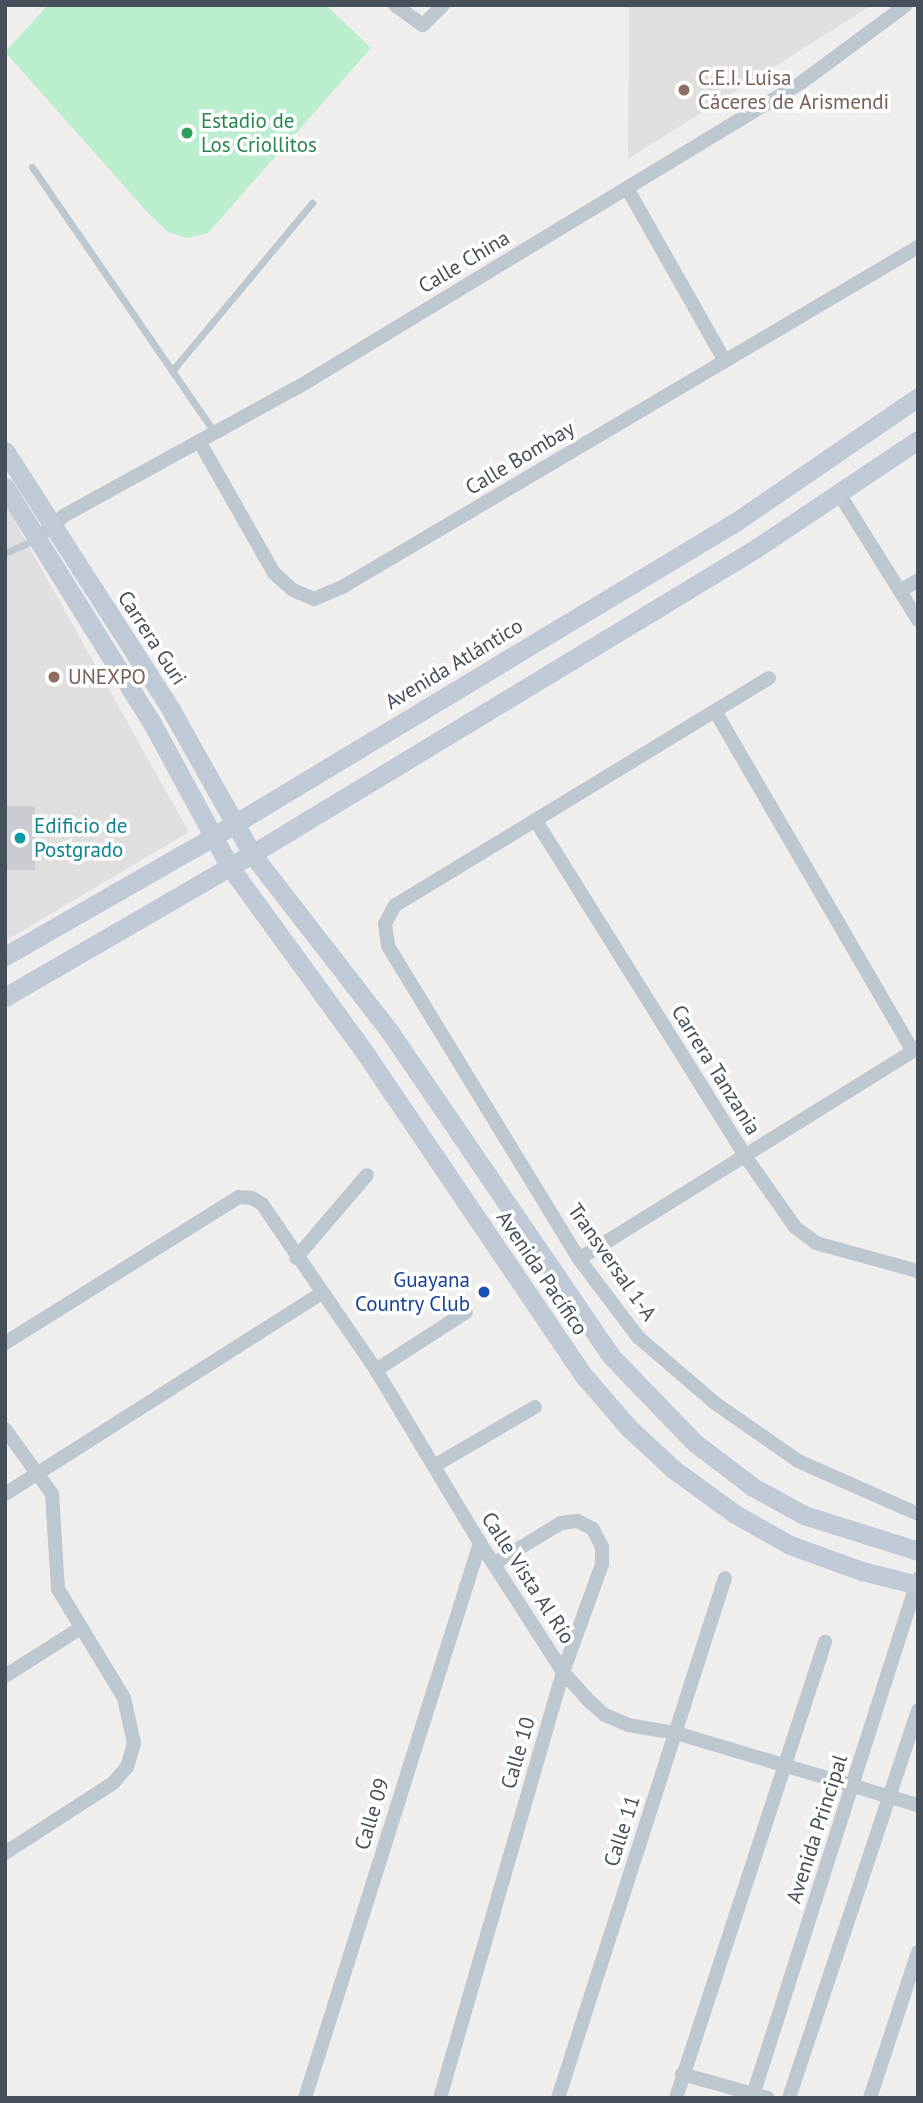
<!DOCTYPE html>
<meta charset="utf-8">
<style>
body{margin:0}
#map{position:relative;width:923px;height:2103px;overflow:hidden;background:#f0eded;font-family:"PT Sans",sans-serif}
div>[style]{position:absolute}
.education>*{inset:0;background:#e1dedf}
.green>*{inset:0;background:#bbeecf}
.building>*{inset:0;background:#caccd2}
.lane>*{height:7px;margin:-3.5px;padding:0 3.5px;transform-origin:3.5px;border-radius:3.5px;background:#bdc7cf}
.street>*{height:14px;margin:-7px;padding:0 7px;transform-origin:7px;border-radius:7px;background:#bdc7cf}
.secondary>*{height:19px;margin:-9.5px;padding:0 9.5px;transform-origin:9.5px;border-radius:9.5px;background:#bfcad6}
.dots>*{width:19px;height:19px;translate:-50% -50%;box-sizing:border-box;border:4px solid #fff;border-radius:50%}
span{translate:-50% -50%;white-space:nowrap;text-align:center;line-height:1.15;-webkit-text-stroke:7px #fff;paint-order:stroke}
.education-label{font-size:21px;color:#785e54}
.left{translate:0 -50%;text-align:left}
.leisure-label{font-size:21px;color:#27864d}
.street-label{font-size:21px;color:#45505a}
.culture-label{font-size:21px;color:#0d838f}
.transit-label{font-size:21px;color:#164399}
.right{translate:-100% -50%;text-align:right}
.frame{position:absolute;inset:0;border:7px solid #45505a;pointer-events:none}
</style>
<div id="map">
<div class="education">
<i style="clip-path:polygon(629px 5px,872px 5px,628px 159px)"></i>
<i style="clip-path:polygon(5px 504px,189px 832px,5px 941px)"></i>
</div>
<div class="green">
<i style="clip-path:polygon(48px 5px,326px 5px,371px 48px,208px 233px,187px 238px,168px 232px,149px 214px,5px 52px)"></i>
</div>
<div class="building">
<i style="clip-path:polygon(5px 806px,35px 806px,35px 870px,5px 870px)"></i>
</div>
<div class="lane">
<i style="left:32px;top:167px;width:321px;rotate:55.5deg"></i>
<i style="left:172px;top:371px;width:219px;rotate:-50.2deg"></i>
<i style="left:5px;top:553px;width:32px;rotate:-24deg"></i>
</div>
<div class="street">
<i style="left:395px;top:5px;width:34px;rotate:36deg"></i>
<i style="left:423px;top:25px;width:28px;rotate:-45deg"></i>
<i style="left:627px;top:188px;width:199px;rotate:60.5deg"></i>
<i style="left:199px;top:441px;width:152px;rotate:60.4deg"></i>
<i style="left:274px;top:573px;width:25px;rotate:42deg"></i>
<i style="left:293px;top:590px;width:23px;rotate:23deg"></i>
<i style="left:314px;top:599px;width:33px;rotate:-23deg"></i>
<i style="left:344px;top:586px;width:667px;rotate:-30.57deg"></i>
<i style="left:838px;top:492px;width:151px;rotate:58deg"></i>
<i style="left:46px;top:531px;width:25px;rotate:-40deg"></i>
<i style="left:65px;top:515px;width:268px;rotate:-28.8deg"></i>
<i style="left:300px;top:386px;width:587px;rotate:-31.2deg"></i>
<i style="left:802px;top:82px;width:129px;rotate:-36.5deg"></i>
<i style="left:900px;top:591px;width:21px;rotate:-31deg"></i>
<i style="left:769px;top:678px;width:437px;rotate:148.7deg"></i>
<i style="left:395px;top:905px;width:21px;rotate:118deg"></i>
<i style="left:385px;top:924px;width:22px;rotate:82deg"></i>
<i style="left:388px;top:946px;width:367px;rotate:58.6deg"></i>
<i style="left:579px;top:1259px;width:98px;rotate:52.9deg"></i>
<i style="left:638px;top:1337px;width:101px;rotate:40.6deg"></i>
<i style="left:715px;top:1403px;width:101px;rotate:34.9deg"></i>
<i style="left:798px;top:1461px;width:131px;rotate:23.8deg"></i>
<i style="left:715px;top:711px;width:393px;rotate:59.8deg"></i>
<i style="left:536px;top:821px;width:395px;rotate:58deg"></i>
<i style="left:745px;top:1156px;width:87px;rotate:54.8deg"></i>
<i style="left:795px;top:1227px;width:26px;rotate:37deg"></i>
<i style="left:816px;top:1243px;width:106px;rotate:15.4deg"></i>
<i style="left:296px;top:1258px;width:109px;rotate:-49.5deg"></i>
<i style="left:579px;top:1259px;width:399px;rotate:-31.9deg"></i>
<i style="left:5px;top:1343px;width:276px;rotate:-32deg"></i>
<i style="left:239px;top:1197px;width:13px;rotate:4deg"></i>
<i style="left:252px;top:1198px;width:12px;rotate:31deg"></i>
<i style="left:262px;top:1204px;width:201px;rotate:55.5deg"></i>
<i style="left:376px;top:1370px;width:202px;rotate:59deg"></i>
<i style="left:480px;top:1543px;width:153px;rotate:57.2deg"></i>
<i style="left:563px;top:1672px;width:36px;rotate:48deg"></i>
<i style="left:587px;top:1699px;width:24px;rotate:42deg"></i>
<i style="left:605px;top:1715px;width:25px;rotate:23deg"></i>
<i style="left:628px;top:1725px;width:49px;rotate:9.5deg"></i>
<i style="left:676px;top:1733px;width:252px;rotate:16.6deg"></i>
<i style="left:376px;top:1370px;width:107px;rotate:-32.8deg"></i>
<i style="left:5px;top:1429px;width:80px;rotate:54.1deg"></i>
<i style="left:52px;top:1494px;width:95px;rotate:86.4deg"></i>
<i style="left:58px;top:1589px;width:127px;rotate:58.8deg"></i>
<i style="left:124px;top:1698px;width:46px;rotate:77.5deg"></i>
<i style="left:134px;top:1743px;width:25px;rotate:106deg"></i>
<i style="left:127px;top:1767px;width:21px;rotate:131deg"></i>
<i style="left:113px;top:1783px;width:129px;rotate:147.1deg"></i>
<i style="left:434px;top:1466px;width:117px;rotate:-30.3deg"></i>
<i style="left:5px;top:1494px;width:375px;rotate:-32.4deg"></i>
<i style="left:5px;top:1676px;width:88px;rotate:-32.4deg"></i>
<i style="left:682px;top:2074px;width:89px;rotate:15.6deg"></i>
<i style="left:754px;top:2092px;width:539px;rotate:-72.27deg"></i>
<i style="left:305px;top:2098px;width:582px;rotate:-72.5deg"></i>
<i style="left:440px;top:2098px;width:443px;rotate:-73.9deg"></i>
<i style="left:563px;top:1672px;width:115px;rotate:-70.1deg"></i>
<i style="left:602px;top:1564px;width:17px;rotate:-90deg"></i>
<i style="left:602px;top:1547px;width:20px;rotate:-117deg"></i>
<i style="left:593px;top:1529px;width:18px;rotate:-153deg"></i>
<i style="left:577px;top:1521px;width:16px;rotate:173deg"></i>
<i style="left:561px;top:1523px;width:77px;rotate:148.8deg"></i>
<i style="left:558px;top:2098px;width:546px;rotate:-72.2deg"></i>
<i style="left:676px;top:2098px;width:480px;rotate:-71.9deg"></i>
<i style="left:789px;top:2098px;width:409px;rotate:-71.6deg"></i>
<i style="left:870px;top:2098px;width:154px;rotate:-71.8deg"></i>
</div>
<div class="secondary">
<i style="left:5px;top:451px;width:308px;rotate:57.3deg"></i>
<i style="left:171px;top:710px;width:165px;rotate:60.6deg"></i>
<i style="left:252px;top:854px;width:225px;rotate:52.2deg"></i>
<i style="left:390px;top:1032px;width:392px;rotate:55.7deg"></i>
<i style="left:611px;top:1356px;width:121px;rotate:46deg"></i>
<i style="left:695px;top:1443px;width:73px;rotate:37.2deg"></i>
<i style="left:753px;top:1487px;width:58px;rotate:28.8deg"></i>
<i style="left:804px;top:1515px;width:120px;rotate:17.5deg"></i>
<i style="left:5px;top:487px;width:278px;rotate:58.1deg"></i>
<i style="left:152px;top:723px;width:164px;rotate:61.6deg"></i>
<i style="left:230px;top:867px;width:226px;rotate:54deg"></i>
<i style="left:363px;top:1050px;width:394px;rotate:55.9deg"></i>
<i style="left:584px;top:1376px;width:67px;rotate:49.2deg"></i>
<i style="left:628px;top:1427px;width:62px;rotate:43deg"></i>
<i style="left:673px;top:1469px;width:77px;rotate:36deg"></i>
<i style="left:735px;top:1514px;width:63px;rotate:29.4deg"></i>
<i style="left:790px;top:1545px;width:77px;rotate:19.9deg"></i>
<i style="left:862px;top:1571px;width:58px;rotate:14deg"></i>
<i style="left:5px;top:956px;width:237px;rotate:-29.8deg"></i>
<i style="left:211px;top:838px;width:614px;rotate:-31.08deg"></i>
<i style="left:737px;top:521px;width:219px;rotate:-34.4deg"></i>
<i style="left:5px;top:997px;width:285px;rotate:-30.1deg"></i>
<i style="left:252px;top:854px;width:588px;rotate:-31.23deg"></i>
<i style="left:755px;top:549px;width:196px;rotate:-33.8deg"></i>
</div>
<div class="dots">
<i style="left:684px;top:90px;background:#8d6e63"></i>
<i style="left:187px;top:133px;background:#2e9e5b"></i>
<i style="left:54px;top:677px;background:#8d6e63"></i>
<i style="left:20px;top:838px;background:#0f9aa8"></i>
<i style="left:484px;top:1292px;background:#1a4fb4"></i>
</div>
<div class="education-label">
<span class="left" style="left:698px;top:90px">C.E.I. Luisa<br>Cáceres de Arismendi</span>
<span class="left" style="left:68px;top:677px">UNEXPO</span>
</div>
<div class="leisure-label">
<span class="left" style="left:201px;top:133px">Estadio de<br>Los Criollitos</span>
</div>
<div class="street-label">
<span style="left:464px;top:262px;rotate:-31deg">Calle China</span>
<span style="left:520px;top:458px;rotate:-31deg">Calle Bombay</span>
<span style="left:152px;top:638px;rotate:57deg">Carrera Guri</span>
<span style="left:454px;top:664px;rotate:-31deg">Avenida Atlántico</span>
<span style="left:716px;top:1070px;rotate:58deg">Carrera Tanzania</span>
<span style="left:612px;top:1262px;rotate:55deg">Transversal 1-A</span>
<span style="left:542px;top:1273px;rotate:56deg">Avenida Pacífico</span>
<span style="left:528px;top:1578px;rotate:57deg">Calle Vista Al Río</span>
<span style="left:518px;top:1753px;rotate:-74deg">Calle 10</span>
<span style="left:372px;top:1814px;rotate:-73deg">Calle 09</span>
<span style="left:817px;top:1829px;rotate:-72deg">Avenida Principal</span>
<span style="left:622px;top:1831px;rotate:-72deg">Calle 11</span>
</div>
<div class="culture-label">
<span class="left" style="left:34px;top:838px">Edificio de<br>Postgrado</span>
</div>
<div class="transit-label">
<span class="right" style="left:470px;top:1292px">Guayana<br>Country Club</span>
</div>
<div class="frame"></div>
</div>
